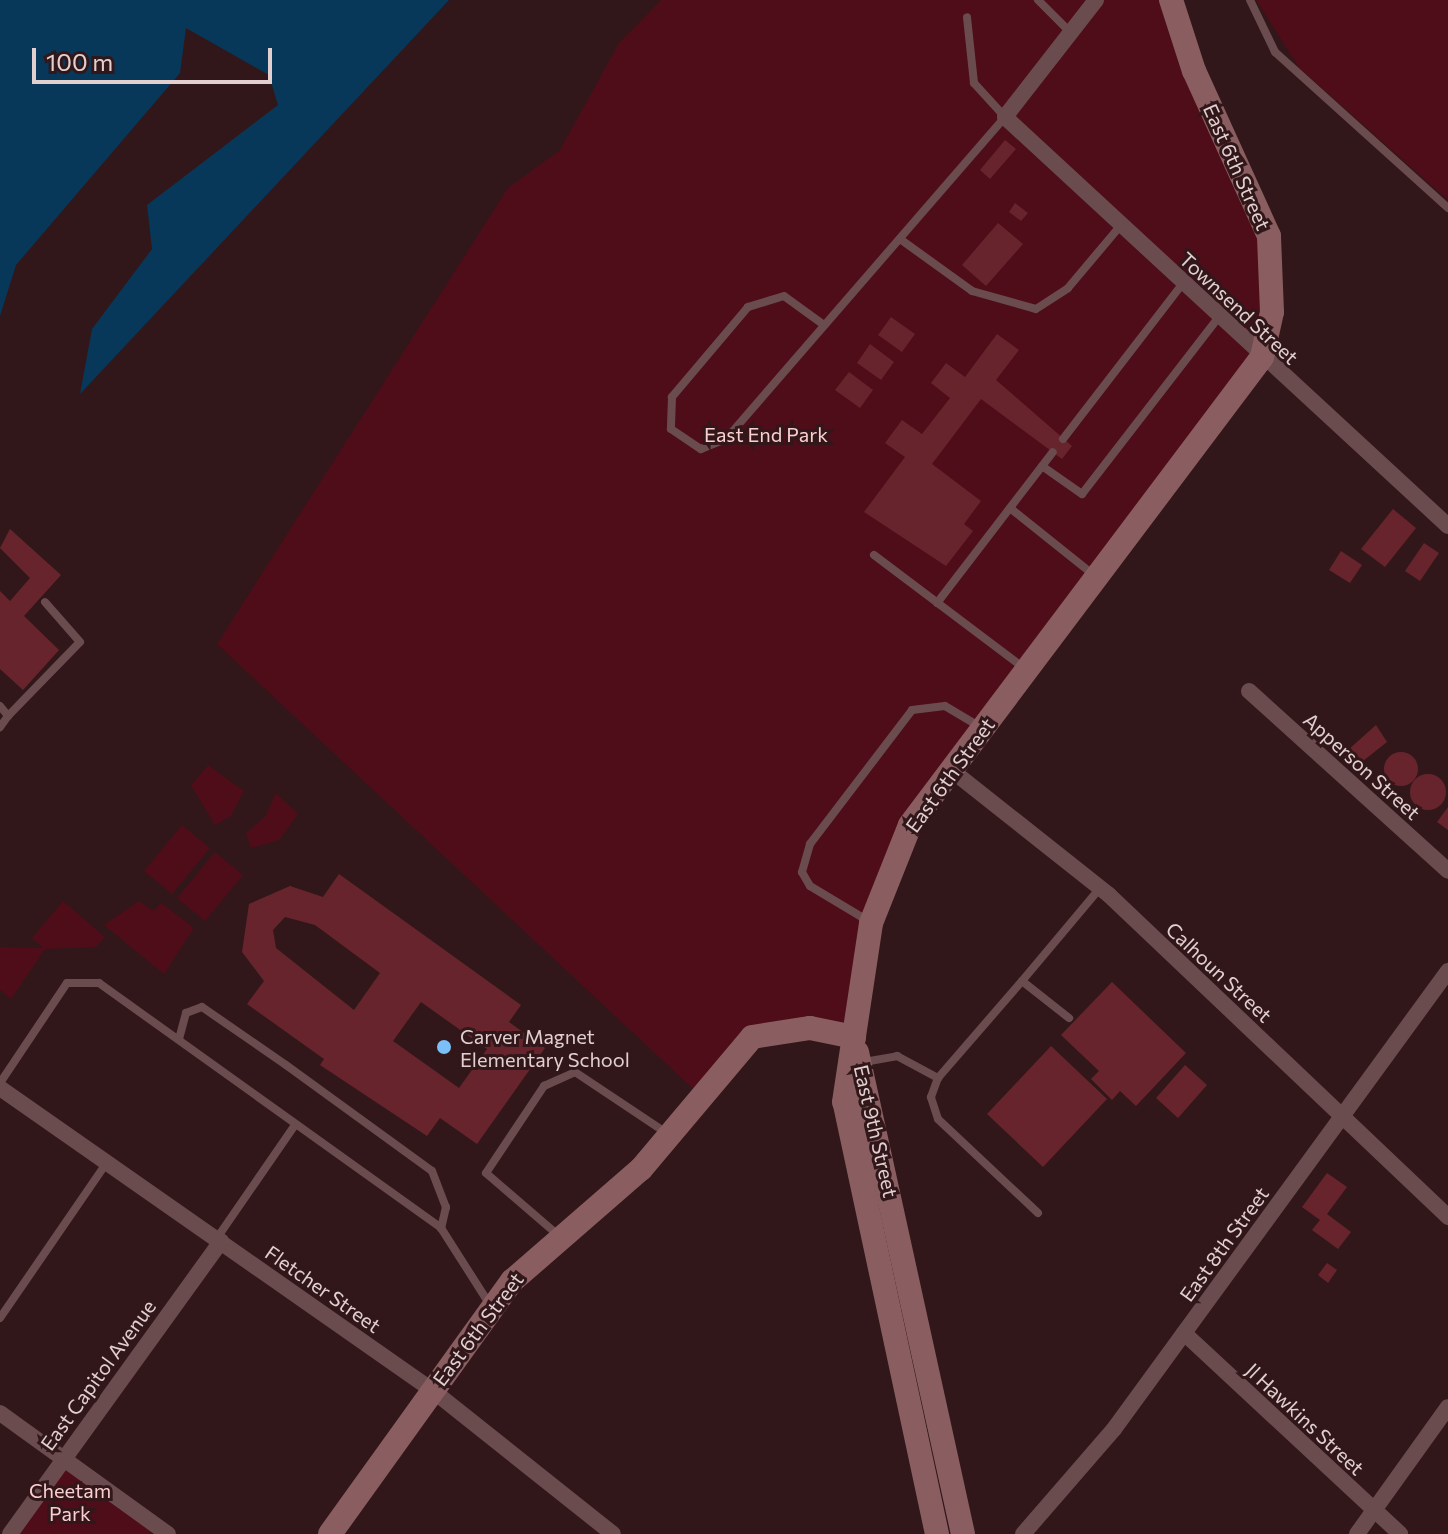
<!DOCTYPE html>
<style>
body{margin:0}
#map{position:relative;width:1448px;height:1534px;overflow:hidden;background:#311719;font-family:Commissioner,sans-serif}
div>[style]{position:absolute}
.green>*{inset:0;background:#4f0d19}
.water>*{inset:0;background:#07385a}
.building>*{inset:0;background:#68242d}
.round{border-radius:50%}
.lane>*{height:8px;margin:-4px;padding:0 4px;transform-origin:4px;border-radius:4px;background:#6b4c4e}
.street>*{height:16px;margin:-8px;padding:0 8px;transform-origin:8px;border-radius:8px;background:#6b4c4e}
.secondary>*{height:24px;margin:-12px;padding:0 12px;transform-origin:12px;border-radius:12px;background:#8a5e61}
.dots>*{width:22px;height:22px;translate:-50% -50%;box-sizing:border-box;border:4px solid #311719;border-radius:50%}
span{translate:-50% -50%;white-space:nowrap;text-align:center;line-height:1.15;-webkit-text-stroke:6px #311719;paint-order:stroke}
.street-label{font-size:20px;color:#e2d0d0}
.park-label{font-size:20px;color:#fbced0}
.poi-label{font-size:20px;color:#e2d0d0}
.left{translate:0 -50%;text-align:left}
.scale{position:absolute;left:32px;top:48px;width:240px;height:36px;box-sizing:border-box;border:4px solid #e2d0d0;border-top:0;padding-left:10px;font-size:24px;line-height:28px;white-space:nowrap;color:#e2d0d0;-webkit-text-stroke:6px #311719;paint-order:stroke}
</style>
<div id="map">
<div class="green">
<i style="clip-path:polygon(661px 0,1172px 0,1269px 236px,1262px 357px,894px 864px,854px 1037px,752px 1037px,704px 1099px,217px 644px,508px 188px,560px 150px,619px 43px)"></i>
<i style="clip-path:polygon(1256px 0,1448px 0,1448px 200px,1300px 69px)"></i>
<i style="clip-path:polygon(208px 765px,244px 791px,231px 816px,215px 825px,191px 785px)"></i>
<i style="clip-path:polygon(276px 793px,298px 814px,279px 840px,251px 848px,246px 833px,265px 817px)"></i>
<i style="clip-path:polygon(182px 825px,210px 848px,172px 894px,144px 871px)"></i>
<i style="clip-path:polygon(215px 852px,243px 875px,205px 921px,177px 898px)"></i>
<i style="clip-path:polygon(63px 901px,105px 937px,96px 947px,45px 949px,11px 999px,0 990px,0 947px,43px 948px,32px 938px)"></i>
<i style="clip-path:polygon(139px 901px,154px 911px,161px 903px,194px 928px,164px 974px,104px 925px)"></i>
<i style="clip-path:polygon(63px 1458px,155px 1524px,149px 1534px,8px 1534px)"></i>
</div>
<div class="water">
<i style="clip-path:polygon(0 0,449px 0,80px 394px,92px 329px,152px 249px,147px 205px,278px 105px,269px 75px,186px 28px,180px 73px,16px 265px,0 316px)"></i>
</div>
<div class="building">
<i style="clip-path:polygon(1005px 140px,1016px 149px,990px 179px,980px 170px)"></i>
<i style="clip-path:polygon(1015px 203px,1028px 213px,1021px 221px,1009px 212px)"></i>
<i style="clip-path:polygon(998px 223px,1023px 244px,986px 286px,962px 265px)"></i>
<i style="clip-path:polygon(891px 317px,915px 334px,902px 352px,878px 335px)"></i>
<i style="clip-path:polygon(997px 334px,1019px 350px,996px 380px,1072px 446px,1062px 459px,981px 399px,932px 464px,981px 501px,964px 524px,973px 531px,946px 566px,864px 512px,905px 457px,885px 443px,902px 420px,922px 434px,950px 398px,931px 383px,946px 363px,965px 377px)"></i>
<i style="clip-path:polygon(870px 344px,894px 362px,881px 380px,857px 363px)"></i>
<i style="clip-path:polygon(849px 372px,873px 390px,860px 408px,835px 390px)"></i>
<i style="clip-path:polygon(1393px 509px,1416px 528px,1385px 567px,1361px 549px)"></i>
<i style="clip-path:polygon(10px 529px,61px 575px,24px 616px,59px 650px,23px 690px,0 669px,0 591px,10px 601px,30px 578px,0 548px)"></i>
<i style="clip-path:polygon(1424px 543px,1439px 553px,1420px 581px,1405px 571px)"></i>
<i style="clip-path:polygon(1341px 551px,1362px 565px,1350px 583px,1329px 570px)"></i>
<i style="clip-path:polygon(1376px 725px,1387px 742px,1358px 765px,1348px 750px)"></i>
<i class="round" style="left:1384px;top:752px;width:34px;height:34px"></i>
<i class="round" style="left:1410px;top:774px;width:36px;height:36px"></i>
<i style="clip-path:polygon(1448px 807px,1448px 830px,1437px 822px)"></i>
<i style="clip-path:polygon(evenodd,339px 874px,521px 1005px,509px 1022px,545px 1048px,477px 1144px,440px 1118px,427px 1136px,320px 1065px,324px 1059px,247px 1004px,264px 981px,242px 952px,249px 904px,290px 886px,323px 897px,339px 874px,285px 917px,315px 925px,380px 973px,354px 1010px,276px 948px,273px 930px,285px 917px,339px 874px,421px 1002px,487px 1049px,459px 1088px,393px 1041px,421px 1002px)"></i>
<i style="clip-path:polygon(1112px 982px,1186px 1053px,1136px 1106px,1120px 1091px,1112px 1100px,1091px 1079px,1099px 1071px,1061px 1035px)"></i>
<i style="clip-path:polygon(1051px 1046px,1107px 1099px,1043px 1167px,987px 1114px)"></i>
<i style="clip-path:polygon(1185px 1065px,1207px 1085px,1178px 1118px,1156px 1098px)"></i>
<i style="clip-path:polygon(1327px 1173px,1347px 1187px,1327px 1214px,1351px 1232px,1338px 1249px,1312px 1230px,1320px 1220px,1302px 1207px)"></i>
<i style="clip-path:polygon(1327px 1263px,1337px 1270px,1328px 1283px,1318px 1275px)"></i>
</div>
<div class="lane">
<i style="left:1038px;top:0;width:42px;rotate:45deg"></i>
<i style="left:1250px;top:0;width:58px;rotate:64.3deg"></i>
<i style="left:1275px;top:52px;width:233px;rotate:42deg"></i>
<i style="left:900px;top:239px;width:89px;rotate:35.8deg"></i>
<i style="left:972px;top:291px;width:66px;rotate:15.7deg"></i>
<i style="left:1036px;top:309px;width:38px;rotate:-33deg"></i>
<i style="left:1068px;top:288px;width:82px;rotate:-49.9deg"></i>
<i style="left:824px;top:325px;width:49px;rotate:-144.1deg"></i>
<i style="left:784px;top:296px;width:38px;rotate:163deg"></i>
<i style="left:748px;top:307px;width:118px;rotate:130.2deg"></i>
<i style="left:672px;top:397px;width:32px;rotate:92deg"></i>
<i style="left:671px;top:429px;width:36px;rotate:34deg"></i>
<i style="left:701px;top:449px;width:27px;rotate:-22deg"></i>
<i style="left:726px;top:439px;width:426px;rotate:-49.1deg"></i>
<i style="left:1005px;top:117px;width:46px;rotate:-132.4deg"></i>
<i style="left:974px;top:83px;width:66px;rotate:-96.1deg"></i>
<i style="left:1063px;top:439px;width:197px;rotate:-52.4deg"></i>
<i style="left:1042px;top:466px;width:49px;rotate:35deg"></i>
<i style="left:1082px;top:494px;width:224px;rotate:-52.3deg"></i>
<i style="left:1010px;top:508px;width:107px;rotate:38.6deg"></i>
<i style="left:874px;top:555px;width:188px;rotate:37deg"></i>
<i style="left:937px;top:603px;width:190px;rotate:-52.5deg"></i>
<i style="left:0;top:706px;width:13px;rotate:51deg"></i>
<i style="left:8px;top:716px;width:14px;rotate:126deg"></i>
<i style="left:8px;top:716px;width:103px;rotate:-45.8deg"></i>
<i style="left:80px;top:642px;width:53px;rotate:-131.2deg"></i>
<i style="left:870px;top:922px;width:70px;rotate:-149deg"></i>
<i style="left:810px;top:886px;width:16px;rotate:-120deg"></i>
<i style="left:802px;top:872px;width:29px;rotate:-74deg"></i>
<i style="left:810px;top:844px;width:168px;rotate:-52.7deg"></i>
<i style="left:912px;top:710px;width:33px;rotate:-7deg"></i>
<i style="left:945px;top:706px;width:43px;rotate:30.7deg"></i>
<i style="left:1022px;top:981px;width:121px;rotate:-50deg"></i>
<i style="left:179px;top:1039px;width:27px;rotate:-75deg"></i>
<i style="left:186px;top:1013px;width:17px;rotate:-21deg"></i>
<i style="left:202px;top:1007px;width:102px;rotate:34.6deg"></i>
<i style="left:286px;top:1065px;width:180px;rotate:36deg"></i>
<i style="left:432px;top:1171px;width:39px;rotate:69deg"></i>
<i style="left:446px;top:1207px;width:22px;rotate:103deg"></i>
<i style="left:864px;top:1062px;width:34px;rotate:-10deg"></i>
<i style="left:897px;top:1056px;width:47px;rotate:28.2deg"></i>
<i style="left:0;top:1083px;width:120px;rotate:-56.2deg"></i>
<i style="left:67px;top:983px;width:32px"></i>
<i style="left:99px;top:983px;width:421px;rotate:35.6deg"></i>
<i style="left:441px;top:1228px;width:91px;rotate:57.5deg"></i>
<i style="left:1038px;top:1213px;width:137px;rotate:-136.8deg"></i>
<i style="left:938px;top:1119px;width:23px;rotate:-108deg"></i>
<i style="left:931px;top:1097px;width:20px;rotate:-70deg"></i>
<i style="left:938px;top:1078px;width:128px;rotate:-49.1deg"></i>
<i style="left:1022px;top:981px;width:60px;rotate:38.2deg"></i>
<i style="left:558px;top:1235px;width:95px;rotate:-139.3deg"></i>
<i style="left:486px;top:1173px;width:105px;rotate:-56.3deg"></i>
<i style="left:544px;top:1086px;width:34px;rotate:-24deg"></i>
<i style="left:575px;top:1072px;width:112px;rotate:33.7deg"></i>
<i style="left:217px;top:1238px;width:137px;rotate:-55.4deg"></i>
<i style="left:0;top:1318px;width:191px;rotate:-55.5deg"></i>
</div>
<div class="street">
<i style="left:1096px;top:0;width:148px;rotate:127.9deg"></i>
<i style="left:1005px;top:117px;width:603px;rotate:42.71deg"></i>
<i style="left:1249px;top:691px;width:268px;rotate:42.1deg"></i>
<i style="left:950px;top:769px;width:203px;rotate:38.4deg"></i>
<i style="left:1109px;top:895px;width:468px;rotate:43.5deg"></i>
<i style="left:0;top:1088px;width:527px;rotate:34.96deg"></i>
<i style="left:432px;top:1390px;width:231px;rotate:38.5deg"></i>
<i style="left:1184px;top:1333px;width:295px;rotate:42.9deg"></i>
<i style="left:0;top:1413px;width:207px;rotate:35.8deg"></i>
<i style="left:10px;top:1534px;width:361px;rotate:-54.2deg"></i>
<i style="left:1023px;top:1534px;width:139px;rotate:-49.1deg"></i>
<i style="left:1114px;top:1429px;width:567px;rotate:-53.9deg"></i>
<i style="left:1357px;top:1534px;width:156px;rotate:-54.4deg"></i>
</div>
<div class="secondary">
<i style="left:857px;top:1052px;width:494px;rotate:77.6deg"></i>
<i style="left:330px;top:1534px;width:312px;rotate:-54.3deg"></i>
<i style="left:512px;top:1281px;width:171px;rotate:-41deg"></i>
<i style="left:641px;top:1169px;width:172px;rotate:-49.9deg"></i>
<i style="left:752px;top:1037px;width:59px;rotate:-8.8deg"></i>
<i style="left:810px;top:1028px;width:45px;rotate:11.6deg"></i>
<i style="left:937px;top:1534px;width:442px;rotate:-102.1deg"></i>
<i style="left:844px;top:1102px;width:181px;rotate:-81.4deg"></i>
<i style="left:871px;top:923px;width:105px;rotate:-68.3deg"></i>
<i style="left:910px;top:825px;width:586px;rotate:-53.05deg"></i>
<i style="left:1262px;top:357px;width:46px;rotate:-77.5deg"></i>
<i style="left:1272px;top:312px;width:76px;rotate:-92.3deg"></i>
<i style="left:1269px;top:236px;width:181px;rotate:-114.4deg"></i>
<i style="left:1194px;top:71px;width:75px;rotate:-107.9deg"></i>
</div>
<div class="dots">
<i style="left:444px;top:1047px;background:#7abff8"></i>
</div>
<div class="street-label">
<span style="left:1237px;top:167px;rotate:66deg">East 6th Street</span>
<span style="left:1239px;top:308px;rotate:43deg">Townsend Street</span>
<span style="left:1362px;top:766px;rotate:42deg">Apperson Street</span>
<span style="left:950px;top:775px;rotate:-54deg">East 6th Street</span>
<span style="left:1219px;top:972px;rotate:43deg">Calhoun Street</span>
<span style="left:876px;top:1131px;rotate:77deg">East 9th Street</span>
<span style="left:1224px;top:1244px;rotate:-54deg">East 8th Street</span>
<span style="left:323px;top:1289px;rotate:35deg">Fletcher Street</span>
<span style="left:478px;top:1329px;rotate:-53deg">East 6th Street</span>
<span style="left:98px;top:1375px;rotate:-54deg">East Capitol Avenue</span>
<span style="left:1305px;top:1419px;rotate:43deg">Jl Hawkins Street</span>
</div>
<div class="park-label">
<span style="left:766px;top:434px">East End Park</span>
<span style="left:70px;top:1502px">Cheetam<br>Park</span>
</div>
<div class="poi-label">
<span class="left" style="left:460px;top:1048px">Carver Magnet<br>Elementary School</span>
</div>
<div class="scale">100 m</div>
</div>
